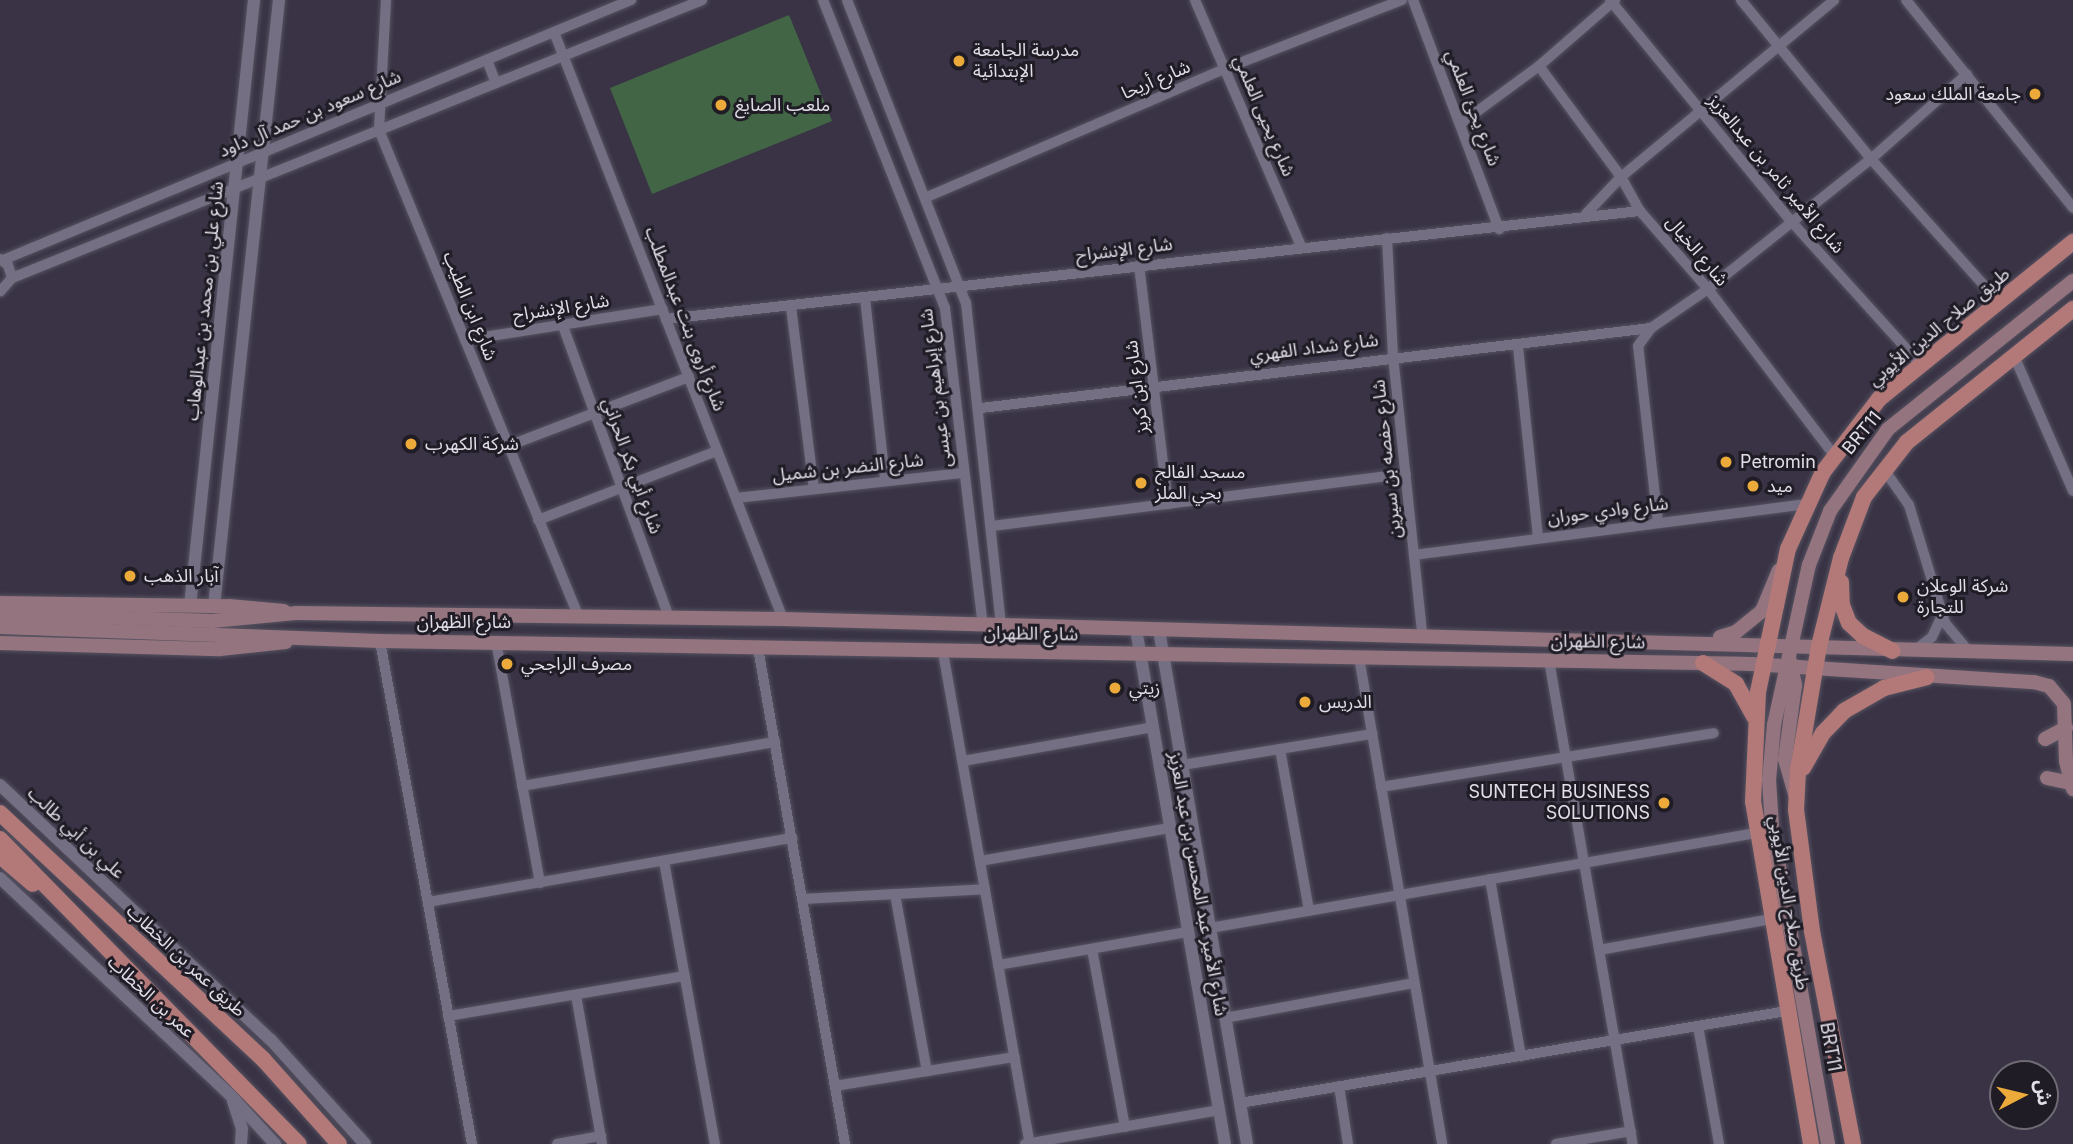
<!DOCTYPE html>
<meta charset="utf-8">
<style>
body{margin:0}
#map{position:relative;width:2073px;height:1144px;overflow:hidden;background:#393345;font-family:Inter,"Noto Sans Arabic",sans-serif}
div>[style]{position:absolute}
.green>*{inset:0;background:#426645}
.roads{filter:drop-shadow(0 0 2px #565260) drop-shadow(0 0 2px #565260)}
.minor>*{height:10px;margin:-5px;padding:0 5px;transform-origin:5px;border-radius:5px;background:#756f84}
.tertiary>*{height:12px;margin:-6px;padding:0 6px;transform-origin:6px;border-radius:6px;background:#756f84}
.secondary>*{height:14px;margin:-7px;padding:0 7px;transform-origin:7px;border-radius:7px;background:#94747e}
.primary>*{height:16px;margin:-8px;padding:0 8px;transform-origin:8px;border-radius:8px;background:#b37978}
.dots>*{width:19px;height:19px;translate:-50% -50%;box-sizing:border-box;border:4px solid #1f1c25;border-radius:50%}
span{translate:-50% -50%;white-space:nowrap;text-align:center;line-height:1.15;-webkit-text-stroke:6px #1f1c25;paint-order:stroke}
.poi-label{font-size:18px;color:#e1dee9}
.left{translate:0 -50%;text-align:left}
.right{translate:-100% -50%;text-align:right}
.street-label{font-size:18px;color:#e1dee9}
.north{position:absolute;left:1989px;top:1060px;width:70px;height:70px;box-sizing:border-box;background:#1f1c25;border:2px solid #6d6a73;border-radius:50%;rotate:83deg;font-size:19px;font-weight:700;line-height:28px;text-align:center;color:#e1dee9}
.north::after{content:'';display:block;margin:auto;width:24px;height:32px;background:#ebaa39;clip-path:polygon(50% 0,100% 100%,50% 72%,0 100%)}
</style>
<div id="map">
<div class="green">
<i style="clip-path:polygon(789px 15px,832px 121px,652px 194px,610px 88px)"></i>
</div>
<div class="roads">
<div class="minor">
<i style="left:386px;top:0;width:130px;rotate:93.1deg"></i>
<i style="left:379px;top:130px;width:524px;rotate:67.69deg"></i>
<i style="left:823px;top:0;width:331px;rotate:68.4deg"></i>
<i style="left:945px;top:308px;width:320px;rotate:83.2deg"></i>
<i style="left:847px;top:0;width:326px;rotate:68.6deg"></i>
<i style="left:966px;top:303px;width:326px;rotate:83.8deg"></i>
<i style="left:1195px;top:0;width:268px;rotate:66.7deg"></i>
<i style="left:1413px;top:0;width:245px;rotate:69.4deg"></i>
<i style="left:1610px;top:0;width:284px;rotate:50.7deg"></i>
<i style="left:1790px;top:220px;width:197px;rotate:47.9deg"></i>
<i style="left:1741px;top:0;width:205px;rotate:50.7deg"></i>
<i style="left:1871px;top:159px;width:192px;rotate:48.2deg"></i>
<i style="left:1906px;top:0;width:267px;rotate:51.2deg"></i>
<i style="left:554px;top:32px;width:630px;rotate:68.69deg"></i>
<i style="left:487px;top:60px;width:25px;rotate:69deg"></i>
<i style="left:1539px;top:66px;width:138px;rotate:53.5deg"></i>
<i style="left:1621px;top:177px;width:39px;rotate:61deg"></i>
<i style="left:1640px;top:211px;width:103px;rotate:48.9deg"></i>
<i style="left:1708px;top:289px;width:208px;rotate:52.8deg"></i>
<i style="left:1460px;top:124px;width:98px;rotate:-36.3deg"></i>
<i style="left:1539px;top:66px;width:101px;rotate:-41deg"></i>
<i style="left:927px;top:197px;width:323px;rotate:-23.3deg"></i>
<i style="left:1224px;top:69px;width:191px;rotate:-21.2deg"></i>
<i style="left:1586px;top:214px;width:51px;rotate:-46.6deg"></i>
<i style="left:1621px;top:177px;width:277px;rotate:-39.7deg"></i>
<i style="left:1387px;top:238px;width:118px;rotate:87.1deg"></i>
<i style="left:1393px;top:356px;width:280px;rotate:84deg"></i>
<i style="left:0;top:259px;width:10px;rotate:37deg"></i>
<i style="left:8px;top:265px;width:14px;rotate:73deg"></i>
<i style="left:12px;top:278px;width:18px;rotate:131deg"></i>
<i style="left:3px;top:260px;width:680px;rotate:-22.49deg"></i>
<i style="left:1139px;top:265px;width:241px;rotate:83.1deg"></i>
<i style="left:12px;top:278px;width:744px;rotate:-21.94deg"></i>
<i style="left:865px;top:298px;width:183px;rotate:83.7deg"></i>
<i style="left:791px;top:307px;width:183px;rotate:82.8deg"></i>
<i style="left:666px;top:319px;width:980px;rotate:-6.33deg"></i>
<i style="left:563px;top:326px;width:310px;rotate:70deg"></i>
<i style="left:465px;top:340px;width:200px;rotate:-8.9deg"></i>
<i style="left:1518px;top:347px;width:190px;rotate:84deg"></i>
<i style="left:2015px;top:358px;width:145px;rotate:66.4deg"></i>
<i style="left:981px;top:408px;width:675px;rotate:-6.81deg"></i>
<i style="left:508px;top:446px;width:194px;rotate:-20.9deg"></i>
<i style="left:1883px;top:468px;width:45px;rotate:54.9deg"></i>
<i style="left:1909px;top:505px;width:123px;rotate:73deg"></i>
<i style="left:1945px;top:623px;width:38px;rotate:50deg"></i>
<i style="left:736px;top:498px;width:229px;rotate:-6.3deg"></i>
<i style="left:538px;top:520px;width:192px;rotate:-21.1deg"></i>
<i style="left:1658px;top:523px;width:178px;rotate:-96.4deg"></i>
<i style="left:1638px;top:346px;width:22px;rotate:-54deg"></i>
<i style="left:1651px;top:328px;width:69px;rotate:-34.4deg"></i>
<i style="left:1708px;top:289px;width:208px;rotate:-38.6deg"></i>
<i style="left:1871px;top:159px;width:128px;rotate:-41.5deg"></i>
<i style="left:992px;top:526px;width:417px;rotate:-7.2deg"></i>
<i style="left:1414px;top:555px;width:395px;rotate:-7.4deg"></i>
<i style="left:380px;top:641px;width:511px;rotate:79.64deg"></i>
<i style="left:496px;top:641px;width:246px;rotate:79.7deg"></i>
<i style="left:758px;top:648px;width:504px;rotate:80.05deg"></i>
<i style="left:1914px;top:651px;width:23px;rotate:-38deg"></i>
<i style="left:1932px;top:637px;width:23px;rotate:-65deg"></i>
<i style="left:943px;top:652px;width:500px;rotate:80deg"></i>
<i style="left:1359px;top:657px;width:494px;rotate:80.3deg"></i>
<i style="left:1549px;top:660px;width:491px;rotate:80.2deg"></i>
<i style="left:1280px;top:749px;width:164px;rotate:79.8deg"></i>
<i style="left:963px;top:761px;width:193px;rotate:-10.1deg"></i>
<i style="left:1182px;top:765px;width:193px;rotate:-9.3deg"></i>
<i style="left:522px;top:786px;width:257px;rotate:-9.9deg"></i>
<i style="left:1381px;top:787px;width:337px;rotate:-9.2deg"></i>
<i style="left:664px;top:861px;width:288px;rotate:79.8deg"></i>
<i style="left:980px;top:861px;width:193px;rotate:-9.9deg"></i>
<i style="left:1490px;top:879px;width:180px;rotate:80.1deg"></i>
<i style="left:895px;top:894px;width:180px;rotate:79.8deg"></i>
<i style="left:803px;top:899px;width:182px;rotate:-3.1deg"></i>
<i style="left:428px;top:902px;width:370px;rotate:-10deg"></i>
<i style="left:1210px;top:928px;width:554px;rotate:-9.87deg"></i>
<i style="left:1092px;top:949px;width:181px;rotate:79.5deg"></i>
<i style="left:1599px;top:950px;width:175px;rotate:-10.2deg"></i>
<i style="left:998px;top:965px;width:193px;rotate:-9.9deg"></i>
<i style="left:576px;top:995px;width:151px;rotate:80.1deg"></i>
<i style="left:448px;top:1016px;width:240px;rotate:-9.6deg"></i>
<i style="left:1225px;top:1018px;width:192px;rotate:-10.5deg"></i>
<i style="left:1698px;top:1026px;width:120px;rotate:79.9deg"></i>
<i style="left:835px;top:1086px;width:182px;rotate:-9.2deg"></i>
<i style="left:1339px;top:1086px;width:59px;rotate:81.2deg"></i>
<i style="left:1240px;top:1103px;width:555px;rotate:-9.55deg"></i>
<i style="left:557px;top:1144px;width:45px;rotate:-10.3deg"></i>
<i style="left:1025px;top:1144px;width:197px;rotate:-9.9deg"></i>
<i style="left:1556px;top:1144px;width:76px;rotate:-9.8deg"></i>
</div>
<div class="tertiary">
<i style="left:190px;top:606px;width:609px;rotate:-83.97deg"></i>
<i style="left:214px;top:606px;width:609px;rotate:-83.88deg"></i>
<i style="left:1136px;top:629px;width:523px;rotate:80.2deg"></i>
<i style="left:1159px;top:630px;width:521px;rotate:80.28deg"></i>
<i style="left:0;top:785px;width:372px;rotate:43.3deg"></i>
<i style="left:271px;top:1040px;width:140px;rotate:47.9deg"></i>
<i style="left:0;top:878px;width:319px;rotate:43.3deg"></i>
<i style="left:232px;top:1097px;width:64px;rotate:47.5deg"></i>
<i style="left:233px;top:1101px;width:29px;rotate:72deg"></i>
<i style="left:242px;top:1129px;width:15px;rotate:94deg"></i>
</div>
<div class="secondary">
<i style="left:0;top:603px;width:229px;rotate:0.8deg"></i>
<i style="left:229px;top:606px;width:55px;rotate:5.2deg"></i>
<i style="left:0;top:614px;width:212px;rotate:1.9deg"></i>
<i style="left:212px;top:621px;width:84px;rotate:-5.4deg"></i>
<i style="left:296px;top:613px;width:487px;rotate:0.7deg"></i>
<i style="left:783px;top:619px;width:1290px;rotate:1.55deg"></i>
<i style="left:0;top:627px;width:380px;rotate:2.1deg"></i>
<i style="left:380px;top:641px;width:1372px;rotate:0.96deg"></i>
<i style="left:1752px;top:664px;width:283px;rotate:3.7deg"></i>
<i style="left:2034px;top:682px;width:16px;rotate:15deg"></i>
<i style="left:2049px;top:686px;width:23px;rotate:50deg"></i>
<i style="left:2064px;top:704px;width:57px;rotate:88deg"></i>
<i style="left:2066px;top:761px;width:29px;rotate:76deg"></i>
<i style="left:1720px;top:637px;width:17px;rotate:-17deg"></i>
<i style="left:1736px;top:632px;width:33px;rotate:-39deg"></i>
<i style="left:1762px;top:611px;width:44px;rotate:-67.5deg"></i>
<i style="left:0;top:643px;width:220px;rotate:1.6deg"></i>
<i style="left:220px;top:649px;width:66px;rotate:-6.1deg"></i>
<i style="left:1790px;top:661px;width:25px;rotate:78deg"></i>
<i style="left:1795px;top:685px;width:75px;rotate:97.7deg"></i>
<i style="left:1785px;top:759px;width:40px;rotate:74deg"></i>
<i style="left:2045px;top:739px;width:24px;rotate:-28deg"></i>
<i style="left:2047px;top:778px;width:25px;rotate:12deg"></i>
<i style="left:1828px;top:1144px;width:323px;rotate:-100deg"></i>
<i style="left:1772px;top:826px;width:46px;rotate:-93.7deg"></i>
<i style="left:1769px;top:780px;width:55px;rotate:-84.8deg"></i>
<i style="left:1774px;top:725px;width:164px;rotate:-77.7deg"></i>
<i style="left:1809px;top:565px;width:58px;rotate:-68.7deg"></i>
<i style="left:1830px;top:511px;width:100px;rotate:-54.7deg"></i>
<i style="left:1888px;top:429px;width:237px;rotate:-38.7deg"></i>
</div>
<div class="primary">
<i style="left:1841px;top:582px;width:23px;rotate:88deg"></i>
<i style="left:1842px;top:605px;width:19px;rotate:69deg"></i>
<i style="left:1849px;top:623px;width:19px;rotate:43deg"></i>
<i style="left:1863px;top:636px;width:33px;rotate:27deg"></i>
<i style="left:1703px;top:663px;width:39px;rotate:32deg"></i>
<i style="left:1736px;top:684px;width:38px;rotate:61deg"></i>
<i style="left:1803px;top:768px;width:40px;rotate:-60.3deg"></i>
<i style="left:1823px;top:733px;width:30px;rotate:-46deg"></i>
<i style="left:1844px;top:711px;width:46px;rotate:-29.9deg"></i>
<i style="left:1884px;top:688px;width:44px;rotate:-14.3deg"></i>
<i style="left:0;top:813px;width:360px;rotate:43.1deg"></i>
<i style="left:263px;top:1059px;width:114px;rotate:48.2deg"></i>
<i style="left:0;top:839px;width:427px;rotate:45.6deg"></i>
<i style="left:0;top:856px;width:43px;rotate:40.3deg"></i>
<i style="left:1811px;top:1144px;width:347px;rotate:-99.6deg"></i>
<i style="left:1753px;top:802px;width:110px;rotate:-87.4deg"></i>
<i style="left:1758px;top:692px;width:146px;rotate:-78.2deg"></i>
<i style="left:1788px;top:549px;width:85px;rotate:-65.6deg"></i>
<i style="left:1823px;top:472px;width:92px;rotate:-52.5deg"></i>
<i style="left:1879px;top:399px;width:250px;rotate:-39deg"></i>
<i style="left:1853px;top:1144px;width:217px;rotate:-100.9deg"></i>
<i style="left:1812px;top:931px;width:122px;rotate:-97.5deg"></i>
<i style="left:1796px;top:810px;width:40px;rotate:-87.1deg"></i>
<i style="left:1798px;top:770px;width:126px;rotate:-80.4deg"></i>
<i style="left:1819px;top:646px;width:91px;rotate:-76deg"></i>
<i style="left:1841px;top:558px;width:65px;rotate:-69.3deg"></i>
<i style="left:1864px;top:497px;width:70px;rotate:-52deg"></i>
<i style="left:1907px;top:442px;width:213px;rotate:-38.7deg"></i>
</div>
</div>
<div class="dots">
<i style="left:959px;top:61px;background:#ebaa39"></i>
<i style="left:2035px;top:94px;background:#ebaa39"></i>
<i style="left:721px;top:105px;background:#ebaa39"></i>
<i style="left:411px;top:444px;background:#ebaa39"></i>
<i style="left:1726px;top:462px;background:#ebaa39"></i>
<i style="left:1141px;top:483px;background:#ebaa39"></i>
<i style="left:1753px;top:486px;background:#ebaa39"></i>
<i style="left:130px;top:576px;background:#ebaa39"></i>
<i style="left:1903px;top:597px;background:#ebaa39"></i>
<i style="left:507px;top:664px;background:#ebaa39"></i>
<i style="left:1115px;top:688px;background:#ebaa39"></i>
<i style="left:1305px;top:702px;background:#ebaa39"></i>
<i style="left:1664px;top:803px;background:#ebaa39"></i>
</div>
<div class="poi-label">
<span class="left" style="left:973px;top:61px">مدرسة الجامعة<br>الإبتدائية</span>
<span class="right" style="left:2021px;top:94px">جامعة الملك سعود</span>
<span class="left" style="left:735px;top:105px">ملعب الصايغ</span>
<span class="left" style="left:425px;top:444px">شركة الكهرب</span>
<span class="left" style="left:1740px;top:462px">Petromin</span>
<span class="left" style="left:1155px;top:483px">مسجد الفالح<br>بحي الملز</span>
<span class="left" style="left:1767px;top:486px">ميد</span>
<span class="left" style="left:144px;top:576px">آبار الذهب</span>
<span class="left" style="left:1917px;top:597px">شركة الوعلان<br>للتجارة</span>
<span class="left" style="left:521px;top:664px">مصرف الراجحي</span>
<span class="left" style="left:1129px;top:688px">زيتي</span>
<span class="left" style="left:1319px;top:702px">الدريس</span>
<span class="right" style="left:1650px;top:803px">SUNTECH BUSINESS<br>SOLUTIONS</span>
</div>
<div class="street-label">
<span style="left:1156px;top:80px;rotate:-23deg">شارع أريحا</span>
<span style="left:1473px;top:108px;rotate:69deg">شارع يحئ العلمي</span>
<span style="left:310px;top:114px;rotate:-23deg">شارع سعود بن حمد آل داود</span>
<span style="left:1264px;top:116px;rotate:67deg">شارع يحيى العلمي</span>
<span style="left:1776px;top:174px;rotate:50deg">شارع الأمير ثامر بن عبدالعزيز</span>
<span style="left:1124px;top:250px;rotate:-7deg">شارع الإنشراح</span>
<span style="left:1697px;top:251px;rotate:50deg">شارع الخيال</span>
<span style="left:205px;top:301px;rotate:-84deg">شارع علي بن محمد بن عبدالوهاب</span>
<span style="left:470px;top:306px;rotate:68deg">شارع ابن الطيب</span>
<span style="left:561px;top:308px;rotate:-9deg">شارع الإنشراح</span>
<span style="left:685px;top:319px;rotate:69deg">شارع أروى بنت عبدالمطلب</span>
<span style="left:1939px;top:327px;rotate:-39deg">طريق صلاح الدين الأيوبي</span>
<span style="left:1314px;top:348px;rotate:-7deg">شارع شداد الفهري</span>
<span style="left:1137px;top:387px;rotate:-97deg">شارع ابن كريز</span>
<span style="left:936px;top:388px;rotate:-97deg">شارع إبراهيم بن عيسى</span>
<span style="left:1862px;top:433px;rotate:-50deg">BRT11</span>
<span style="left:1387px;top:459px;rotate:-96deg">شارع حفصه بن سيرين</span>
<span style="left:632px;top:466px;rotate:70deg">شارع أبي بكر الحراني</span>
<span style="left:848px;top:468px;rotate:-6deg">شارع النضر بن شميل</span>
<span style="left:1608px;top:511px;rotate:-7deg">شارع وادي حوران</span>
<span style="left:464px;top:622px">شارع الظهران</span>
<span style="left:1031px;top:634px;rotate:1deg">شارع الظهران</span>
<span style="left:1598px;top:642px;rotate:1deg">شارع الظهران</span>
<span style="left:76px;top:833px;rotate:43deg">علي بن أبي طالب</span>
<span style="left:1198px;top:884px;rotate:80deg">شارع الأمير عبد المحسن بن عبد العزيز</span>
<span style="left:1789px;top:903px;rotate:81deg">طريق صلاح الدين الأيوبي</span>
<span style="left:186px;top:961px;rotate:43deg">طريق عمر بن الخطاب</span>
<span style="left:151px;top:997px;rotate:43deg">عمر بن الخطاب</span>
<span style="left:1830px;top:1047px;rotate:80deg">BRT11</span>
</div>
<div class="north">ش</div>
</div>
